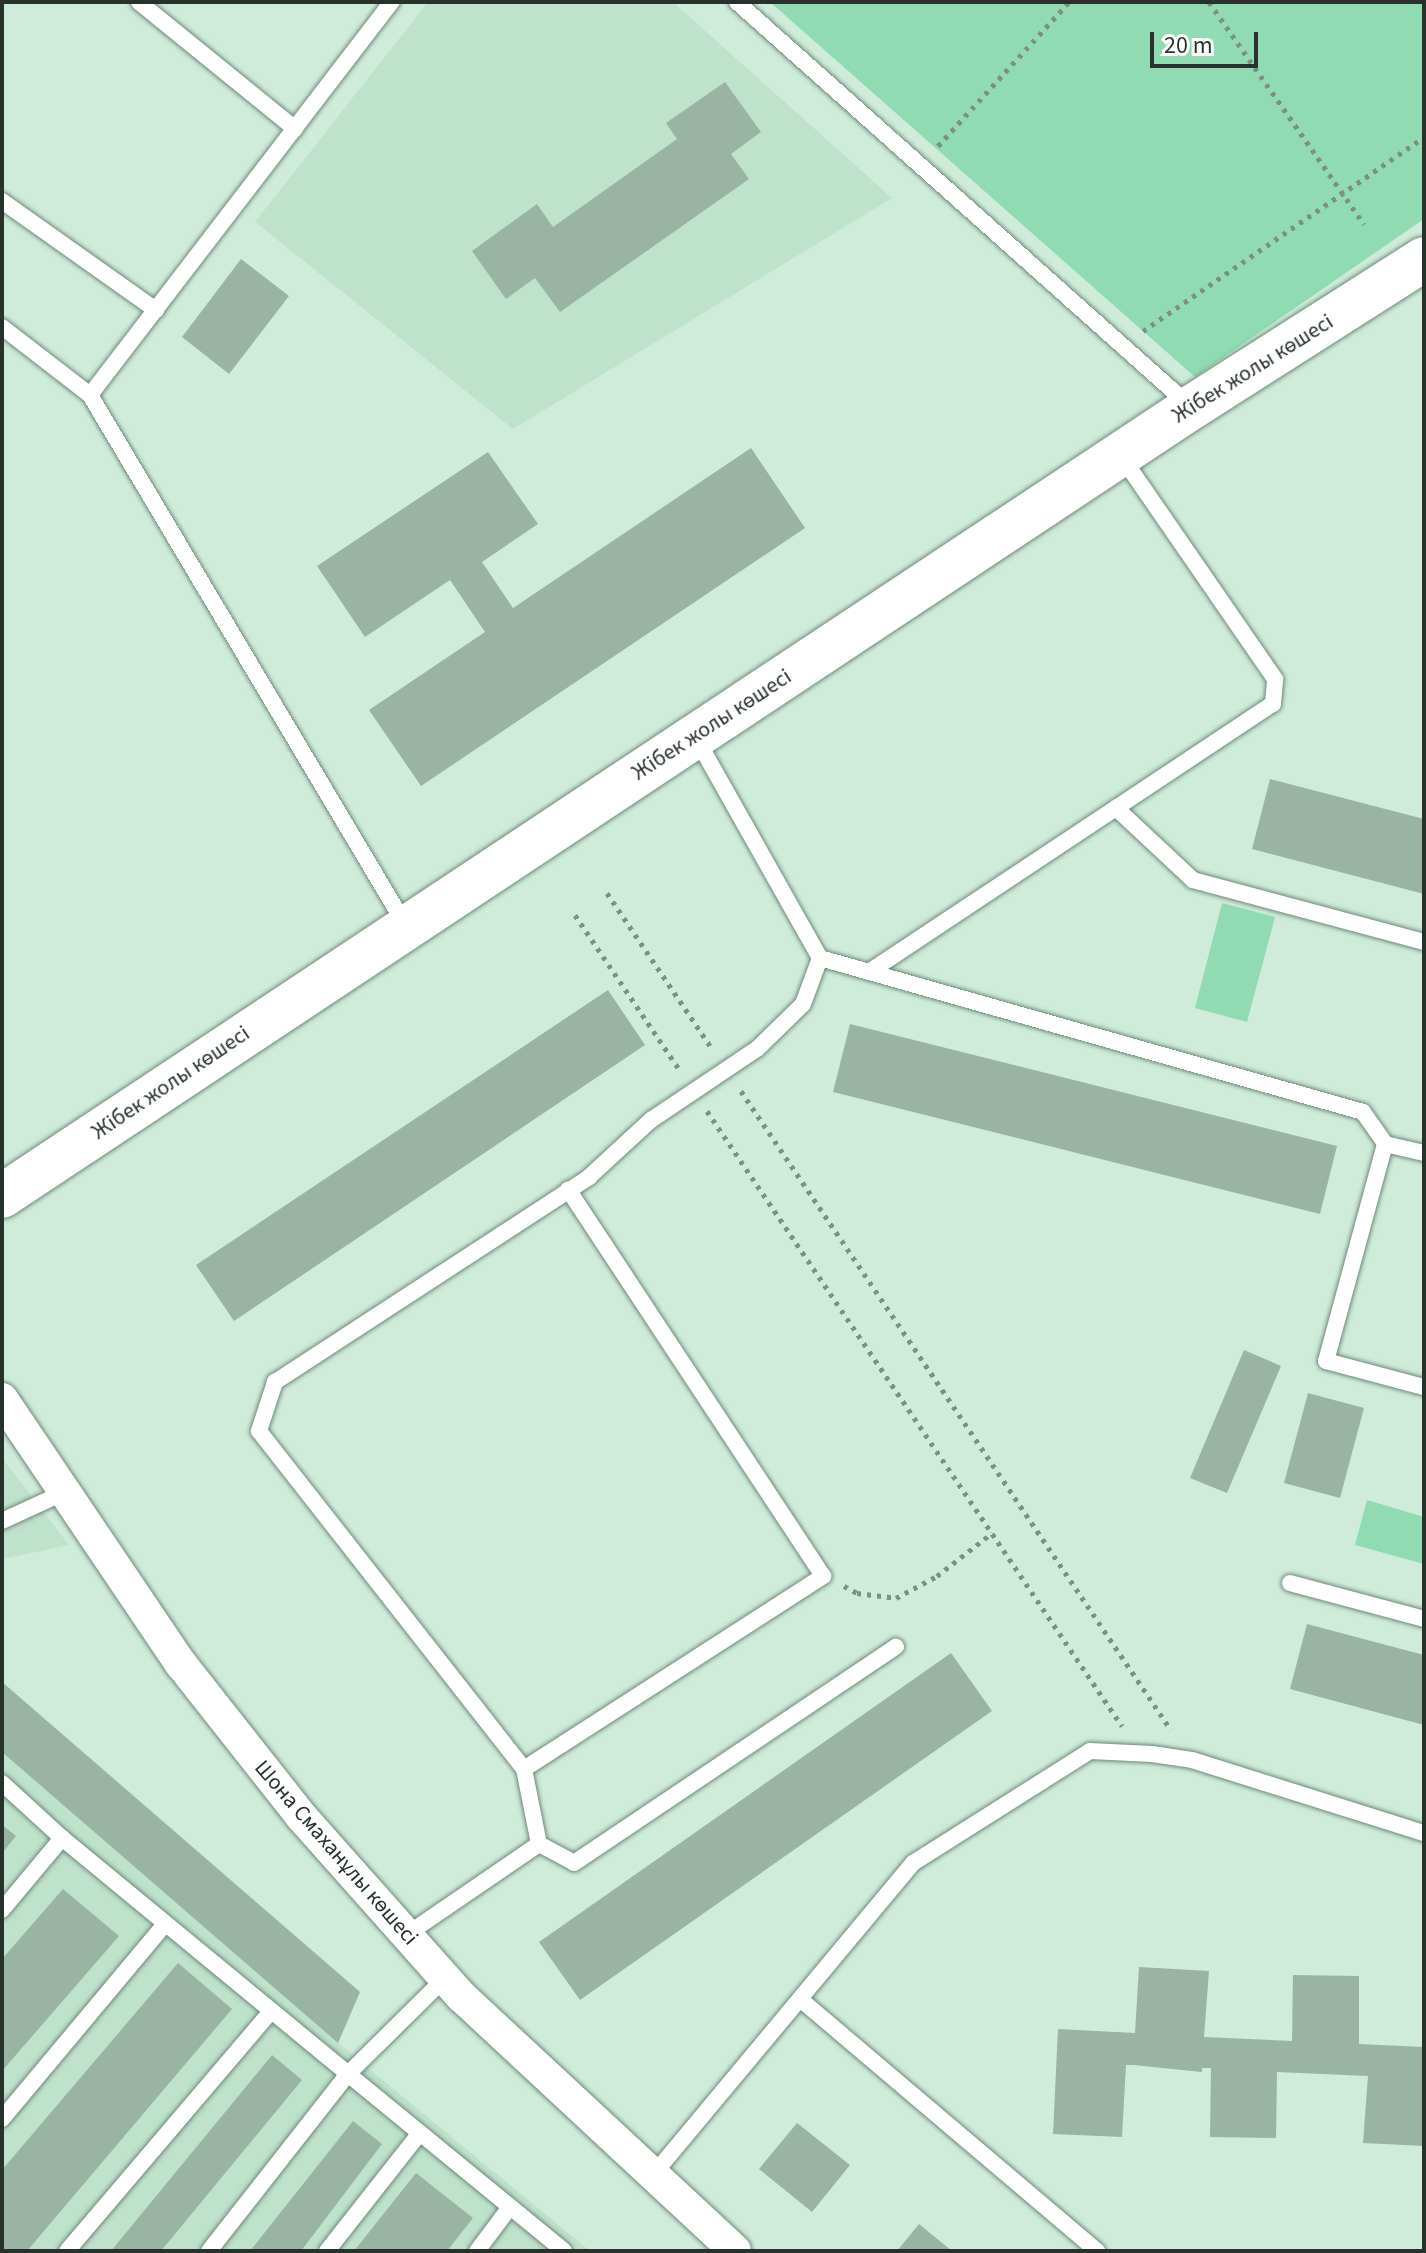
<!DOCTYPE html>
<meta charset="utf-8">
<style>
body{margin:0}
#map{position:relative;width:1426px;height:2253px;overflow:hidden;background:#cfecda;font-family:"Source Sans 3",sans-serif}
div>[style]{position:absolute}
.built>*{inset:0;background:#bee2cc}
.green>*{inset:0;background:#90dbb1}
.building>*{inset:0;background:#99b4a3}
.path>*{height:5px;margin-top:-2.5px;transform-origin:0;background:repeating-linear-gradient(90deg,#7c9084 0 4px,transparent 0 10px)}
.roads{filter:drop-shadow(0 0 2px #6f897a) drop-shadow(0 0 2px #6f897a)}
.lane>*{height:16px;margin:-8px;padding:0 8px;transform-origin:8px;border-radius:8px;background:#fff}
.street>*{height:32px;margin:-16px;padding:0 16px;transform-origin:16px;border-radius:16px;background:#fff}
.secondary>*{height:44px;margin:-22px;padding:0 22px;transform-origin:22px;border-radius:22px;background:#fff}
span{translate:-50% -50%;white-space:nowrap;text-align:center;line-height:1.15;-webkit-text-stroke:6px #fff;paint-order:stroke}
.street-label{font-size:22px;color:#27322c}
.frame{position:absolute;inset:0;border:4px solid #27322c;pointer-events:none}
.scale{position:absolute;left:1150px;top:32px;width:108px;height:36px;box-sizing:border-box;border:4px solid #27322c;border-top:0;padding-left:10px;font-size:24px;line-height:28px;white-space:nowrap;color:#27322c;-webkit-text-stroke:6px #fff;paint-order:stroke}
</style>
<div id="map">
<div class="built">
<i style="clip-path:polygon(428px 2px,673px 2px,892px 198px,513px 429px,255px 222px)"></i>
<i style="clip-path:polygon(2px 1458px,69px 1545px,2px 1559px)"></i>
<i style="clip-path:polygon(2px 1682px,360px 1992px,338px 2043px,590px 2251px,2px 2251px)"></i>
</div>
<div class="green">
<i style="clip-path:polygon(770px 2px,1424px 2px,1424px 219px,1195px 377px)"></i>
<i style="clip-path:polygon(1222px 903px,1275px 917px,1247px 1022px,1195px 1008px)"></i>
<i style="clip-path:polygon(1367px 1500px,1424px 1517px,1424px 1564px,1355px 1545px)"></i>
</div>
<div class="building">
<i style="clip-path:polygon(725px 82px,761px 132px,731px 154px,749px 179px,560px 312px,535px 278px,506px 299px,472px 251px,537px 204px,553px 227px,677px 139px,666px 123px)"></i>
<i style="clip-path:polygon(241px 259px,289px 296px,229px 374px,182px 337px)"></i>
<i style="clip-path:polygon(751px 448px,805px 528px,421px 786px,369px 710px,485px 632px,450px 580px,365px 637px,317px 566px,488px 452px,538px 524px,482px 562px,513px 608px)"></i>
<i style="clip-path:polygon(1270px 779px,1424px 819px,1424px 894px,1252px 849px)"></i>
<i style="clip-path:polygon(608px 990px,645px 1045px,234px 1321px,196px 1265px)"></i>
<i style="clip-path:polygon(850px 1024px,1337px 1146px,1320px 1214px,833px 1092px)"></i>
<i style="clip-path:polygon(1244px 1350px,1281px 1366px,1227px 1493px,1190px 1478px)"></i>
<i style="clip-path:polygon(1308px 1393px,1364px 1408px,1340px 1498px,1284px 1483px)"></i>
<i style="clip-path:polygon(1307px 1624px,1424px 1655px,1424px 1725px,1290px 1689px)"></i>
<i style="clip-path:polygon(951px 1653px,992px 1711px,580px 2000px,539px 1942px)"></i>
<i style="clip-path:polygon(2px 1682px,360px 1992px,338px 2043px,2px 1752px)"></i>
<i style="clip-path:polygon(2px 1825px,16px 1836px,2px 1853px)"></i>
<i style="clip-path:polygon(63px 1889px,119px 1936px,2px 2071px,2px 1959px)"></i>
<i style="clip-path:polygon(178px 1963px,232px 2009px,27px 2251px,2px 2251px,2px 2170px)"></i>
<i style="clip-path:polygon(1139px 1967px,1209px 1971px,1204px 2037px,1292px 2041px,1293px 1975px,1359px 1976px,1359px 2044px,1424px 2047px,1424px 2146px,1363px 2143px,1368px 2076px,1277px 2072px,1276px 2138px,1210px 2137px,1211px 2068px,1202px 2068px,1202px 2072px,1133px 2065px,1126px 2065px,1122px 2137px,1053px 2134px,1058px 2029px,1135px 2033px)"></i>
<i style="clip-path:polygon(272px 2055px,302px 2080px,161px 2251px,111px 2251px)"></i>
<i style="clip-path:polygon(353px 2121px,382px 2144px,301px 2251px,250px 2251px)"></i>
<i style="clip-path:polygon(797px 2123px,850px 2165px,812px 2212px,759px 2169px)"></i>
<i style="clip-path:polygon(416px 2173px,473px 2218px,447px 2251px,354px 2251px)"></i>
<i style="clip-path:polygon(919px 2224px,952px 2251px,897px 2251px)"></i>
</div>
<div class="path">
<i style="left:1209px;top:2px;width:271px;rotate:55.1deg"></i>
<i style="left:938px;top:146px;width:195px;rotate:-47.7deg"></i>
<i style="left:1143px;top:331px;width:341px;rotate:-34.6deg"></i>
<i style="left:607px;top:893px;width:189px;rotate:56deg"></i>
<i style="left:575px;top:915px;width:186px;rotate:56deg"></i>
<i style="left:741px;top:1091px;width:770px;rotate:56.06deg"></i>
<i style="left:707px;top:1111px;width:742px;rotate:55.99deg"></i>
<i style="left:844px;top:1586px;width:15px;rotate:28deg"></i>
<i style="left:857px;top:1593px;width:39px;rotate:7deg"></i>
<i style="left:896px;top:1598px;width:47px;rotate:-28.2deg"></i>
<i style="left:937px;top:1576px;width:70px;rotate:-38deg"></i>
</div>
<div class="roads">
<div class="lane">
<i style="left:139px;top:2px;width:201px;rotate:39.1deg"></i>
<i style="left:737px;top:2px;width:607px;rotate:41.73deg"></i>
<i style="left:2px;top:201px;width:189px;rotate:35.3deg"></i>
<i style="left:2px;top:327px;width:111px;rotate:37.7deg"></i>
<i style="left:90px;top:395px;width:496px;rotate:-52.5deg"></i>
<i style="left:90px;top:395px;width:618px;rotate:59.24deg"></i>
<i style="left:696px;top:738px;width:253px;rotate:60.6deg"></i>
<i style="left:820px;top:958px;width:564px;rotate:15.83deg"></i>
<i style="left:1363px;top:1112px;width:39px;rotate:55deg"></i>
<i style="left:1385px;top:1144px;width:40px;rotate:13deg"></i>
<i style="left:1116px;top:808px;width:105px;rotate:43.1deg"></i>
<i style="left:1193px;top:880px;width:239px;rotate:15deg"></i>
<i style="left:869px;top:972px;width:485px;rotate:-33.6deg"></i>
<i style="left:1273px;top:704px;width:25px;rotate:-85deg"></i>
<i style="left:1275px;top:679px;width:271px;rotate:-124.6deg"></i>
<i style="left:1385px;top:1144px;width:225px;rotate:105.2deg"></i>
<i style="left:1326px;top:1361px;width:101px;rotate:14.9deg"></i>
<i style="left:2px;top:1521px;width:67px;rotate:-24.7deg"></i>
<i style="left:1290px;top:1583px;width:139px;rotate:15deg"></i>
<i style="left:524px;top:1769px;width:356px;rotate:-32.8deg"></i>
<i style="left:823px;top:1576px;width:463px;rotate:-123.4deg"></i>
<i style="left:2px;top:1783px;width:81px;rotate:42.5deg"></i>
<i style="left:62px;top:1838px;width:371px;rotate:39.5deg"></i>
<i style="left:348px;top:2074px;width:136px;rotate:-44.7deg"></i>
<i style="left:539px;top:1844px;width:40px;rotate:28deg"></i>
<i style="left:574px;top:1863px;width:388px;rotate:-33.9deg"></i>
<i style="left:2px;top:1910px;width:94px;rotate:-50.2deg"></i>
<i style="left:406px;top:1935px;width:161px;rotate:-34.4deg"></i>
<i style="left:539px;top:1844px;width:76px;rotate:-101.3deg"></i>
<i style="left:524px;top:1769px;width:429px;rotate:-128.1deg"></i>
<i style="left:259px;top:1431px;width:52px;rotate:-71.9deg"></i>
<i style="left:275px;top:1382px;width:375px;rotate:-33.1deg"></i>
<i style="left:589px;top:1177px;width:84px;rotate:-42.6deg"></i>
<i style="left:651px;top:1120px;width:129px;rotate:-33.9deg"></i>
<i style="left:758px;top:1048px;width:63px;rotate:-44.4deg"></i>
<i style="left:803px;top:1004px;width:49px;rotate:-69.7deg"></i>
<i style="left:800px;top:1999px;width:390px;rotate:40.3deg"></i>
<i style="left:2px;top:2119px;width:254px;rotate:-50.1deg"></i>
<i style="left:653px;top:2175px;width:406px;rotate:-50.2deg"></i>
<i style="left:913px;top:1863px;width:209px;rotate:-32.3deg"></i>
<i style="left:1090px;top:1751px;width:62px;rotate:2.8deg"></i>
<i style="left:1152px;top:1754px;width:40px;rotate:8.5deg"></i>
<i style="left:1192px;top:1760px;width:243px;rotate:17.5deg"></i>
<i style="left:67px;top:2251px;width:315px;rotate:-49.6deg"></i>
<i style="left:209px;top:2251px;width:225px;rotate:-51.9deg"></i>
<i style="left:348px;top:2074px;width:279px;rotate:39.3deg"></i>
<i style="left:327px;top:2251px;width:150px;rotate:-51.8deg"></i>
<i style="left:477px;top:2251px;width:55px;rotate:-53.1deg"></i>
</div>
<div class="street">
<i style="left:2px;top:1399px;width:320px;rotate:56deg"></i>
<i style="left:181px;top:1664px;width:194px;rotate:51.7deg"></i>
<i style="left:301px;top:1816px;width:241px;rotate:48.4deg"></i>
<i style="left:461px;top:1996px;width:374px;rotate:42.9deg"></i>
</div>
<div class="secondary">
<i style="left:2px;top:1196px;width:1428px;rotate:-33.55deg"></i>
<i style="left:1192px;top:407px;width:275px;rotate:-32.5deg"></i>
</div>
</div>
<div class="street-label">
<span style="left:1253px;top:369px;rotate:-32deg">Жібек жолы көшесі</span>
<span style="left:712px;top:725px;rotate:-33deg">Жібек жолы көшесі</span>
<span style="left:171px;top:1083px;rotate:-34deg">Жібек жолы көшесі</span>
<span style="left:336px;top:1853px;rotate:49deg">Шона Смаханұлы көшесі</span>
</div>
<div class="frame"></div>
<div class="scale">20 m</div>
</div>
